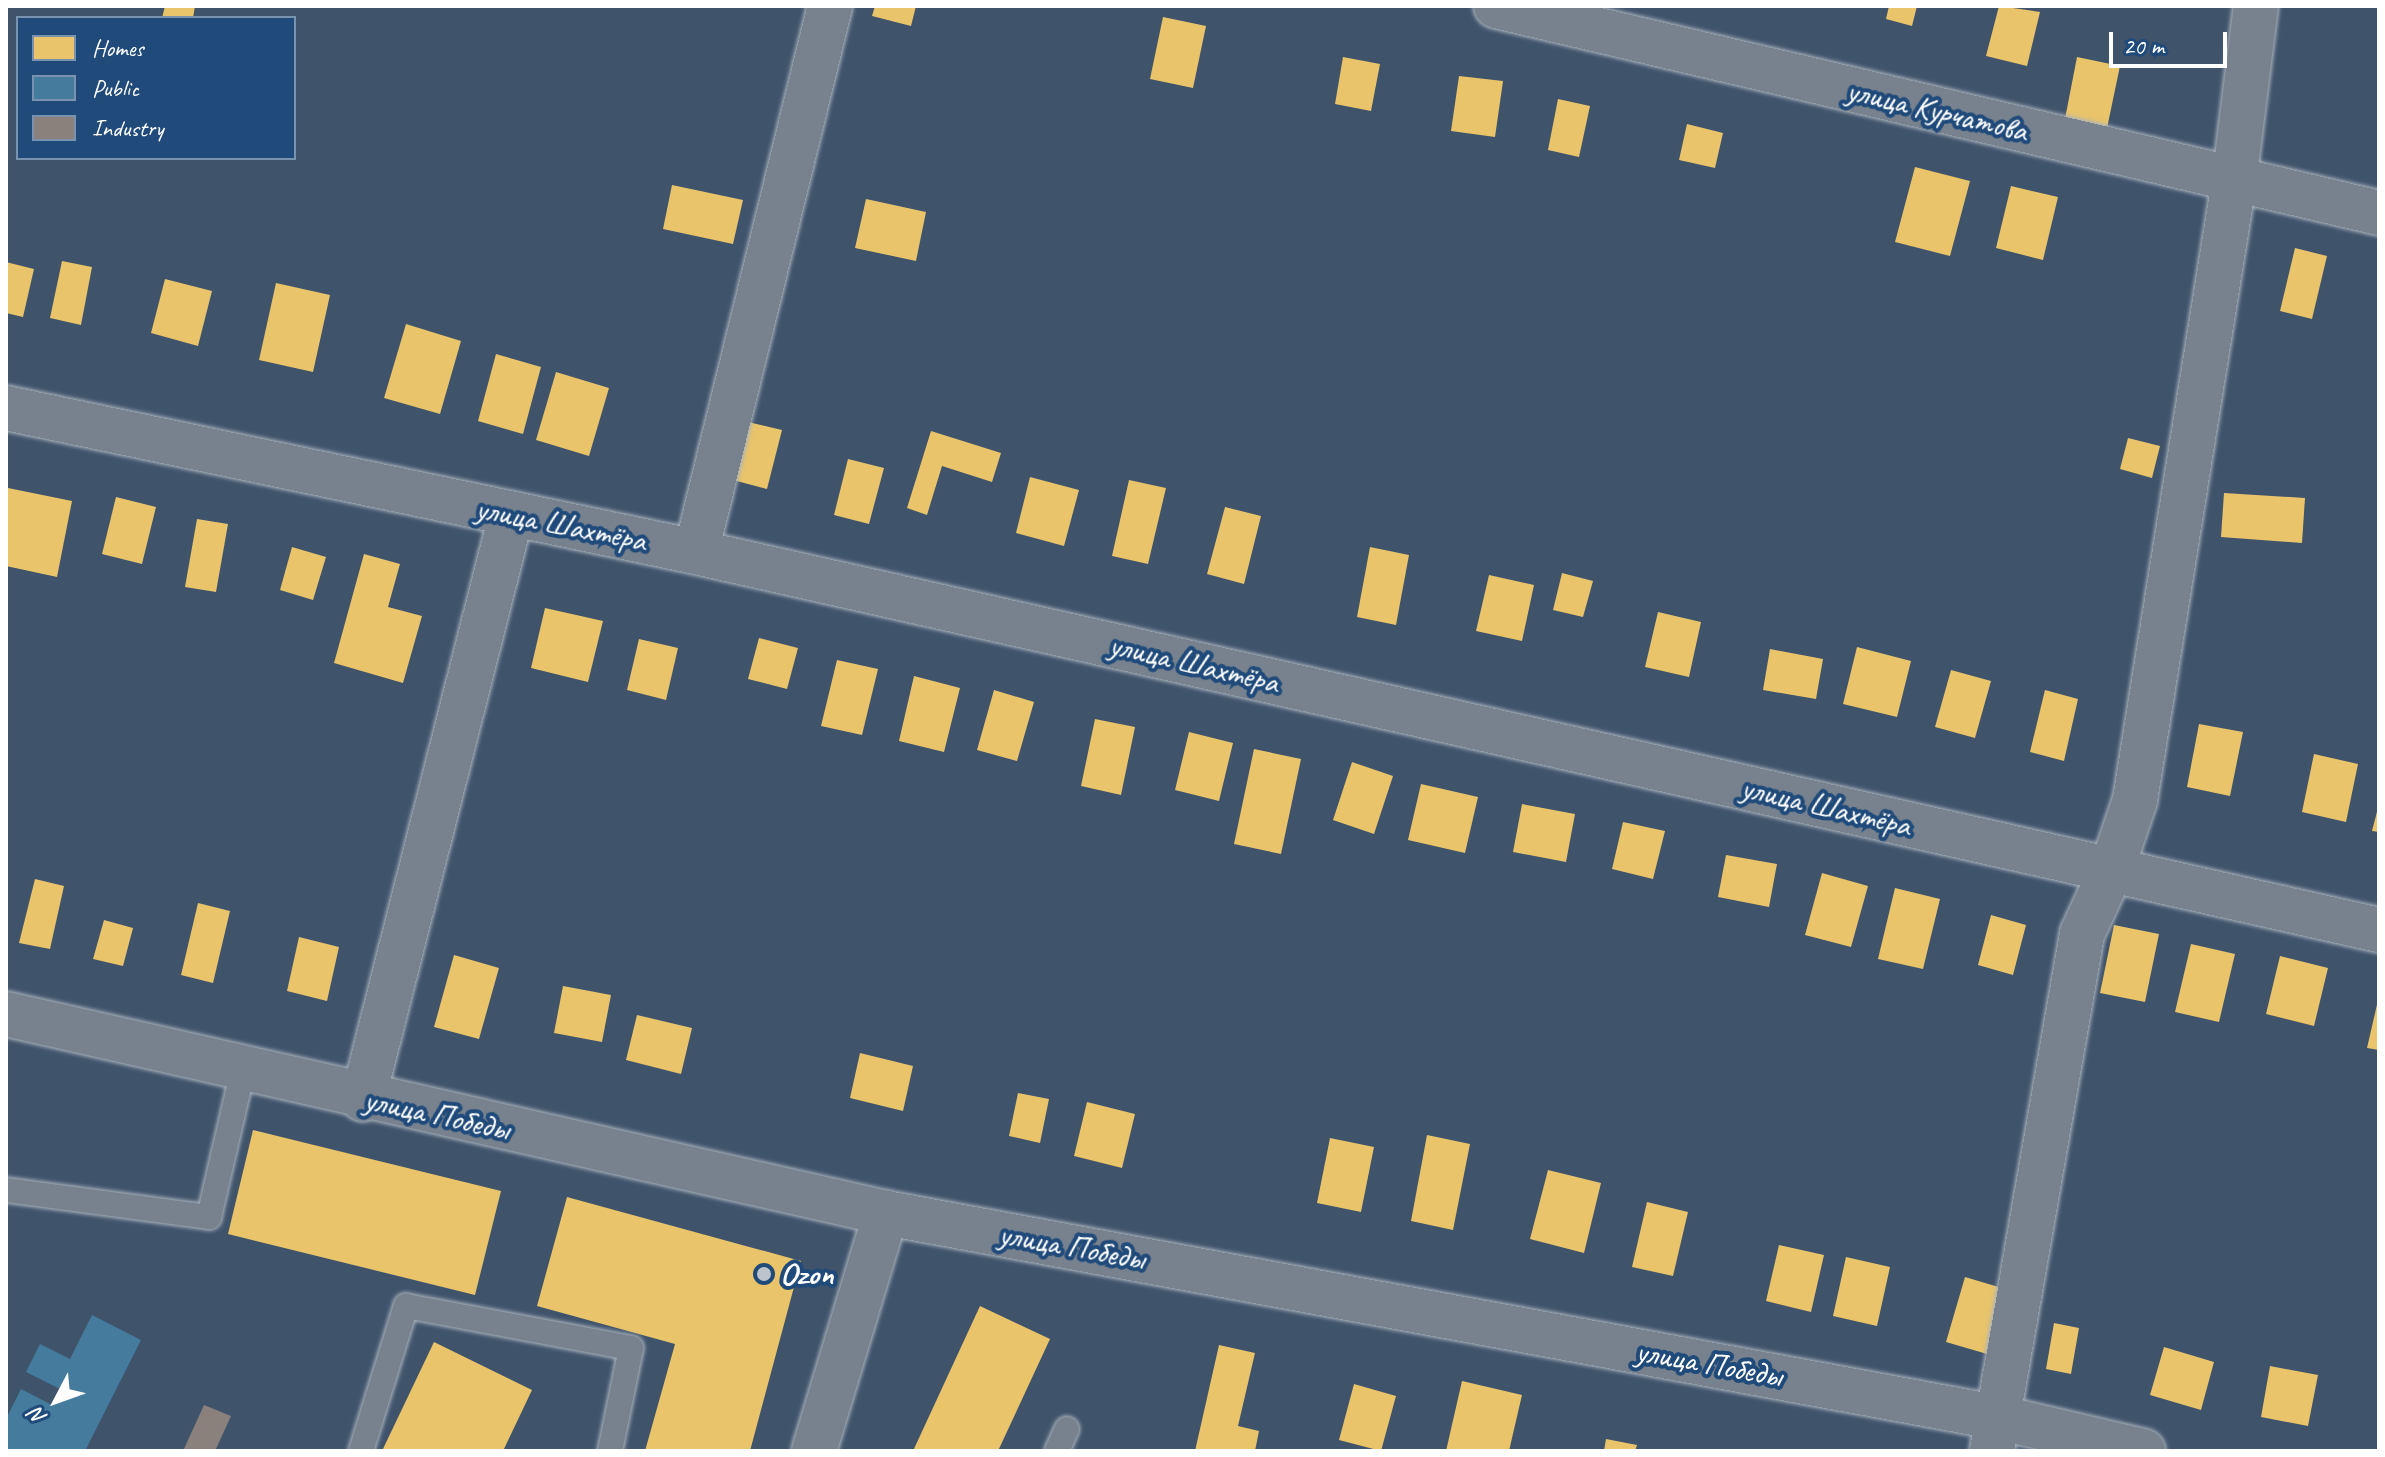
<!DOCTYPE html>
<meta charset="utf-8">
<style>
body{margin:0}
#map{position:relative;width:2385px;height:1457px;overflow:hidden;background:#3f536b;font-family:Caveat,sans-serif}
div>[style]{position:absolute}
.homes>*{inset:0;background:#e9c46a}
.public>*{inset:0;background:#457b9d}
.industry>*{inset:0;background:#8a817c}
.roads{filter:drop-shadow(0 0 2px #a9b2bc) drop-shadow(0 0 2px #a9b2bc)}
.service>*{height:24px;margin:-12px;padding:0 12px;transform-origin:12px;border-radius:12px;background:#77828e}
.minor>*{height:44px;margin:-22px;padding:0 22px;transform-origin:22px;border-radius:22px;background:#77828e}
.tertiary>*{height:44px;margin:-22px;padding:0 22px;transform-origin:22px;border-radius:22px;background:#77828e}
.dots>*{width:22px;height:22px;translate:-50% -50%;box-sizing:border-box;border:4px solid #1f4a7a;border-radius:50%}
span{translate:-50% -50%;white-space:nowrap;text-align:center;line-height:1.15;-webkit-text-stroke:8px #1f4a7a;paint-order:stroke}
.street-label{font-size:32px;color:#fff}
.poi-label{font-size:32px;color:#fff;font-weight:700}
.left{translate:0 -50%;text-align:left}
.frame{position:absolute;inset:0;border:8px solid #fff;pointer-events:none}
.legend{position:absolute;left:16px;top:16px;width:280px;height:144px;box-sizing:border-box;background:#1f4a7a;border:2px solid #7992af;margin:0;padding:10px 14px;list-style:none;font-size:24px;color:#fff}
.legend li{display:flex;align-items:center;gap:16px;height:40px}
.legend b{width:40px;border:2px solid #7992af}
.north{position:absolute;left:16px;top:1361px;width:80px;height:80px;-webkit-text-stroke:6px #1f4a7a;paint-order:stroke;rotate:229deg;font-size:22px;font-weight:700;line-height:32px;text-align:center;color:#fff}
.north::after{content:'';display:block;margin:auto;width:28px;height:36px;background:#fff;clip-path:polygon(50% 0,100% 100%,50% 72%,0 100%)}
.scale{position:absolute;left:2109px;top:32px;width:118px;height:36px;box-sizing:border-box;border:4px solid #fff;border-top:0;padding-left:10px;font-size:24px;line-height:28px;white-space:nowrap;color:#fff;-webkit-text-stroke:6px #1f4a7a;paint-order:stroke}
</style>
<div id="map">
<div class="homes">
<i style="clip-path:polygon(165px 6px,195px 6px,193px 18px,162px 18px)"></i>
<i style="clip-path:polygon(875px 6px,916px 6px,911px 26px,872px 16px)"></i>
<i style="clip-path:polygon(1889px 6px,1917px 6px,1912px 26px,1886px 19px)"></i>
<i style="clip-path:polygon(1999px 6px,2040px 12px,2027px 66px,1986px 56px)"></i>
<i style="clip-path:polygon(1163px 17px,1206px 26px,1193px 88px,1150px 79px)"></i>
<i style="clip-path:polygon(1343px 57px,1380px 64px,1371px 111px,1335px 104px)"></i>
<i style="clip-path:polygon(2077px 57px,2120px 66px,2106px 133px,2064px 124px)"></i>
<i style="clip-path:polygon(1459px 76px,1503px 81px,1495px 137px,1451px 131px)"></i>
<i style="clip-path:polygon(1558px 99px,1590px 106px,1579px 157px,1548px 150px)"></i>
<i style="clip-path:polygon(1687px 124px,1723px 133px,1715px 168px,1679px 160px)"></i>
<i style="clip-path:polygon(1915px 167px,1970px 181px,1950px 256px,1895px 242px)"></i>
<i style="clip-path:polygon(672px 185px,743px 200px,733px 244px,663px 229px)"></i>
<i style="clip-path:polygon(2011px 186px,2058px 197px,2043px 260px,1996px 248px)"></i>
<i style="clip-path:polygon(866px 199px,926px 212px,916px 261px,855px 248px)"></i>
<i style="clip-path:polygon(2295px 248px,2327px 256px,2312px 319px,2280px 311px)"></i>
<i style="clip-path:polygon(62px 261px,92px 267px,81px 325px,50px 318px)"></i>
<i style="clip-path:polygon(6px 262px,34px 269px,23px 317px,6px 313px)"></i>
<i style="clip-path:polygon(165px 279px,212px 291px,198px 346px,151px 333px)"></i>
<i style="clip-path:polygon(276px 283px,330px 295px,313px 372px,259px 360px)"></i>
<i style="clip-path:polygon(406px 324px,461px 341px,440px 414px,384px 398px)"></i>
<i style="clip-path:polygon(496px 354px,541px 367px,523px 434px,478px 421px)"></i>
<i style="clip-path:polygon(556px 372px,609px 388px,589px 456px,536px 440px)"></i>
<i style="clip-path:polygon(748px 422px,782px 430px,767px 489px,733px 480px)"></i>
<i style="clip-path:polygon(931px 431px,1001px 453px,992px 482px,942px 466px,927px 515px,907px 508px)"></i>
<i style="clip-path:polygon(2128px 438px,2160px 446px,2152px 478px,2120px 469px)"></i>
<i style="clip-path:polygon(848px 459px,884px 468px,869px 524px,834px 515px)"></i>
<i style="clip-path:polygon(1030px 477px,1079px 490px,1064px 546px,1016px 533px)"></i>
<i style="clip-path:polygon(1129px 480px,1166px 488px,1148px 564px,1112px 556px)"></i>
<i style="clip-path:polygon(8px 488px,72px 501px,57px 577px,6px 566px)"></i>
<i style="clip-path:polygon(2224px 493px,2305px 498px,2302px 543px,2221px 537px)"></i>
<i style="clip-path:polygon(116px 497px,156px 507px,142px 564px,102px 554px)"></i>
<i style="clip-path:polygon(1225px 507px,1261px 516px,1244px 584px,1207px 574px)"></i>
<i style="clip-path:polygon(197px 519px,228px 524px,216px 592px,185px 587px)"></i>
<i style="clip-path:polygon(292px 547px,326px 557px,313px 600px,280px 590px)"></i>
<i style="clip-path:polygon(1370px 547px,1409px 555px,1396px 625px,1357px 617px)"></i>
<i style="clip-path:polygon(364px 554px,400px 564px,388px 607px,422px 616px,403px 683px,334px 663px)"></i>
<i style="clip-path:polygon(1562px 573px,1593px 581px,1583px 617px,1553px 610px)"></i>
<i style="clip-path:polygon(1489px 575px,1534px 585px,1522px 641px,1476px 631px)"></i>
<i style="clip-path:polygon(545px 608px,603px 621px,588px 682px,531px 668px)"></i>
<i style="clip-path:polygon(1658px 612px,1701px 622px,1689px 677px,1645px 667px)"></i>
<i style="clip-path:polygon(759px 638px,798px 648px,787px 689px,748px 679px)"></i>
<i style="clip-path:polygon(639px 639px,678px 648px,666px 700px,627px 690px)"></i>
<i style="clip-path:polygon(1857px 647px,1911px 661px,1897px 717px,1843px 704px)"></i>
<i style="clip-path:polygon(1770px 649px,1823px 659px,1816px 699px,1763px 690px)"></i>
<i style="clip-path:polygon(837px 660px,878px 669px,862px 735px,821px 726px)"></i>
<i style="clip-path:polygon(1951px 670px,1991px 681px,1975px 738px,1935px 727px)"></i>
<i style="clip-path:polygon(914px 676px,960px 688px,944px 752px,899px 741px)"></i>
<i style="clip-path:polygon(994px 690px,1034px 702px,1017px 761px,977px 750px)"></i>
<i style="clip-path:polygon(2045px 690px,2078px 699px,2064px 761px,2030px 752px)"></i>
<i style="clip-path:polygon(1095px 719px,1135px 727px,1121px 795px,1081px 786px)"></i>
<i style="clip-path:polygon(2199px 724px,2243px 732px,2230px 796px,2187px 787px)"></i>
<i style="clip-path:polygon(1189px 732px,1233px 743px,1219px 801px,1175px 790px)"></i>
<i style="clip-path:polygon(1254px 749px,1301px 759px,1281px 854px,1234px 844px)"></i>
<i style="clip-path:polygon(2314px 754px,2358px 764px,2346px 822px,2302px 812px)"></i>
<i style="clip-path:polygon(1352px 762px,1393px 776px,1374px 834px,1333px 820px)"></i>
<i style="clip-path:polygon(1421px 784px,1478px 797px,1465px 853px,1408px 840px)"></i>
<i style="clip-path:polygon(1522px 804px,1575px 814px,1566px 862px,1513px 852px)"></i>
<i style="clip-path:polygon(2379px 804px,2379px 832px,2372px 831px)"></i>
<i style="clip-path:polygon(1623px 822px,1665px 831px,1653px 879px,1612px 869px)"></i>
<i style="clip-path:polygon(1726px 855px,1777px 864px,1769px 907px,1718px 897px)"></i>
<i style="clip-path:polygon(1822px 873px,1868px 886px,1851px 947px,1805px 935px)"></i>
<i style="clip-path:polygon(35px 879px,64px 886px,50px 949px,19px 943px)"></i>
<i style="clip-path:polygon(1895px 888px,1940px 899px,1923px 969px,1878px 959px)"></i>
<i style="clip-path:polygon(198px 903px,230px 911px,213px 983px,181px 975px)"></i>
<i style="clip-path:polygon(1991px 915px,2026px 925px,2013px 975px,1978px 965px)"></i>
<i style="clip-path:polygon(104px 920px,133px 928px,123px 966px,93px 959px)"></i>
<i style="clip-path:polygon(2114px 925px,2159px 934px,2145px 1002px,2100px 993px)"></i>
<i style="clip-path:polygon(299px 937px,339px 947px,327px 1001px,287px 991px)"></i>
<i style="clip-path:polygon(2191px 944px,2235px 954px,2219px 1022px,2175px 1012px)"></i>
<i style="clip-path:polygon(454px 955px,499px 968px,479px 1039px,434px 1027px)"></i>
<i style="clip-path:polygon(2280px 956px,2328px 968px,2314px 1026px,2266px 1014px)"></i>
<i style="clip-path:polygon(563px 986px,611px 995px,602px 1042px,554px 1033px)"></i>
<i style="clip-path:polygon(2379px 996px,2379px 1050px,2367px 1048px)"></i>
<i style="clip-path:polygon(637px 1015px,692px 1028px,681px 1074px,626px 1060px)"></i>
<i style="clip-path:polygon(860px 1053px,913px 1066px,903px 1111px,850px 1098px)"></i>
<i style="clip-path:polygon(1018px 1093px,1049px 1099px,1040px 1143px,1009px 1136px)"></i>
<i style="clip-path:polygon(1087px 1102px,1135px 1114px,1122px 1168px,1074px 1156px)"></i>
<i style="clip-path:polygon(253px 1130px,501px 1191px,475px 1295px,228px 1234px)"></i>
<i style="clip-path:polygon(1427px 1135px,1470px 1144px,1453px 1230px,1411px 1221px)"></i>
<i style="clip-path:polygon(1330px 1138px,1374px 1147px,1361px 1212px,1317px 1203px)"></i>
<i style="clip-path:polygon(1548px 1170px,1601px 1183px,1584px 1253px,1530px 1239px)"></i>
<i style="clip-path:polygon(567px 1197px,801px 1261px,750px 1451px,645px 1451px,675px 1344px,537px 1306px)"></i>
<i style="clip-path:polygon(1647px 1202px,1688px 1212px,1673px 1276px,1632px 1267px)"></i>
<i style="clip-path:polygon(1779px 1245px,1824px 1255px,1811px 1312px,1766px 1301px)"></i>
<i style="clip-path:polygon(1846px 1257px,1890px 1267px,1877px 1326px,1833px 1316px)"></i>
<i style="clip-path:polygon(1965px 1277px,2012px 1291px,1994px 1356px,1946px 1342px)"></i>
<i style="clip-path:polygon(980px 1306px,1050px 1339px,998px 1451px,913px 1451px)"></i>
<i style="clip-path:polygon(2054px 1323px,2079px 1328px,2071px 1374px,2046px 1369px)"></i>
<i style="clip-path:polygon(434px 1342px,532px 1390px,503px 1451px,382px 1451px)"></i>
<i style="clip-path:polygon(1219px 1345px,1255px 1353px,1238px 1426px,1259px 1431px,1255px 1451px,1195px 1451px)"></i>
<i style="clip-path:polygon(2164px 1347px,2214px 1362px,2201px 1410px,2150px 1395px)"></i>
<i style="clip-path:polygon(2270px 1366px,2318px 1375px,2308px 1426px,2261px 1417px)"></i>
<i style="clip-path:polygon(1462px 1381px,1522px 1395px,1509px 1451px,1446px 1451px)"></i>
<i style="clip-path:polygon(1354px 1384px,1396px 1396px,1381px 1451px,1339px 1440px)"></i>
<i style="clip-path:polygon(1606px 1439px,1637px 1445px,1635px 1451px,1604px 1451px)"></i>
</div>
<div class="public">
<i style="clip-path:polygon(92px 1315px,141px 1340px,85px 1451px,6px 1451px,6px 1419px,21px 1389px,52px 1405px,60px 1389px,26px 1372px,40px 1344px,70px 1359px)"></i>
</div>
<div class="industry">
<i style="clip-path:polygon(204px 1405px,231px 1416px,215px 1451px,183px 1451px)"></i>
</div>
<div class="roads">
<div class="service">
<i style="left:6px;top:1190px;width:205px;rotate:7.6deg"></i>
<i style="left:209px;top:1217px;width:151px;rotate:-77deg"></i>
<i style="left:361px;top:1451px;width:152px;rotate:-72.8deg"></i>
<i style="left:406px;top:1306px;width:229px;rotate:10.6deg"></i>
<i style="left:631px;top:1348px;width:105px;rotate:101.5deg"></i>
<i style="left:1057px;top:1451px;width:24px;rotate:-66deg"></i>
</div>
<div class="minor">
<i style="left:1496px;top:6px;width:907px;rotate:13.19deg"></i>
<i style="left:696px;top:552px;width:562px;rotate:-76.21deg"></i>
<i style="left:6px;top:1014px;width:902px;rotate:12.74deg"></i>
<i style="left:886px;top:1213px;width:1134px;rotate:10.42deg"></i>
<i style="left:2001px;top:1418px;width:146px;rotate:13.1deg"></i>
<i style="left:363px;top:1099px;width:601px;rotate:-75.76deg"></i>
<i style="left:814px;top:1451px;width:249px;rotate:-73.2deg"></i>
<i style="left:1992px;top:1451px;width:525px;rotate:-80.12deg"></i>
<i style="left:2082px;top:934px;width:69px;rotate:-65.3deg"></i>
<i style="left:2111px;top:871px;width:75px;rotate:-71.3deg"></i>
<i style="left:2135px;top:800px;width:626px;rotate:-80.9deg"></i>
<i style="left:2234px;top:182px;width:177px;rotate:-82.9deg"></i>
</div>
<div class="tertiary">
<i style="left:6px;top:408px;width:705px;rotate:11.79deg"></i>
<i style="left:696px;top:552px;width:1725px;rotate:12.66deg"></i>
</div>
</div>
<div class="dots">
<i style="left:764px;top:1274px;background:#bcc3cb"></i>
</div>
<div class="street-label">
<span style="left:1937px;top:111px;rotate:13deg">улица Курчатова</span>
<span style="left:561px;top:525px;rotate:11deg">улица Шахтёра</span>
<span style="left:1194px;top:664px;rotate:13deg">улица Шахтёра</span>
<span style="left:1826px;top:807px;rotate:13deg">улица Шахтёра</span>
<span style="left:437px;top:1115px;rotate:12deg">улица Победы</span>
<span style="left:1072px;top:1247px;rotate:10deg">улица Победы</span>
<span style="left:1709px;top:1364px;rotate:10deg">улица Победы</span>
</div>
<div class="poi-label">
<span class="left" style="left:780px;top:1274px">Ozon</span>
</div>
<div class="frame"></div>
<ul class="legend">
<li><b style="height:22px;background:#e9c46a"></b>Homes</li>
<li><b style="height:22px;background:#457b9d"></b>Public</li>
<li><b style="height:22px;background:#8a817c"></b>Industry</li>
</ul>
<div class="north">N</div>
<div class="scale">20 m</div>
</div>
